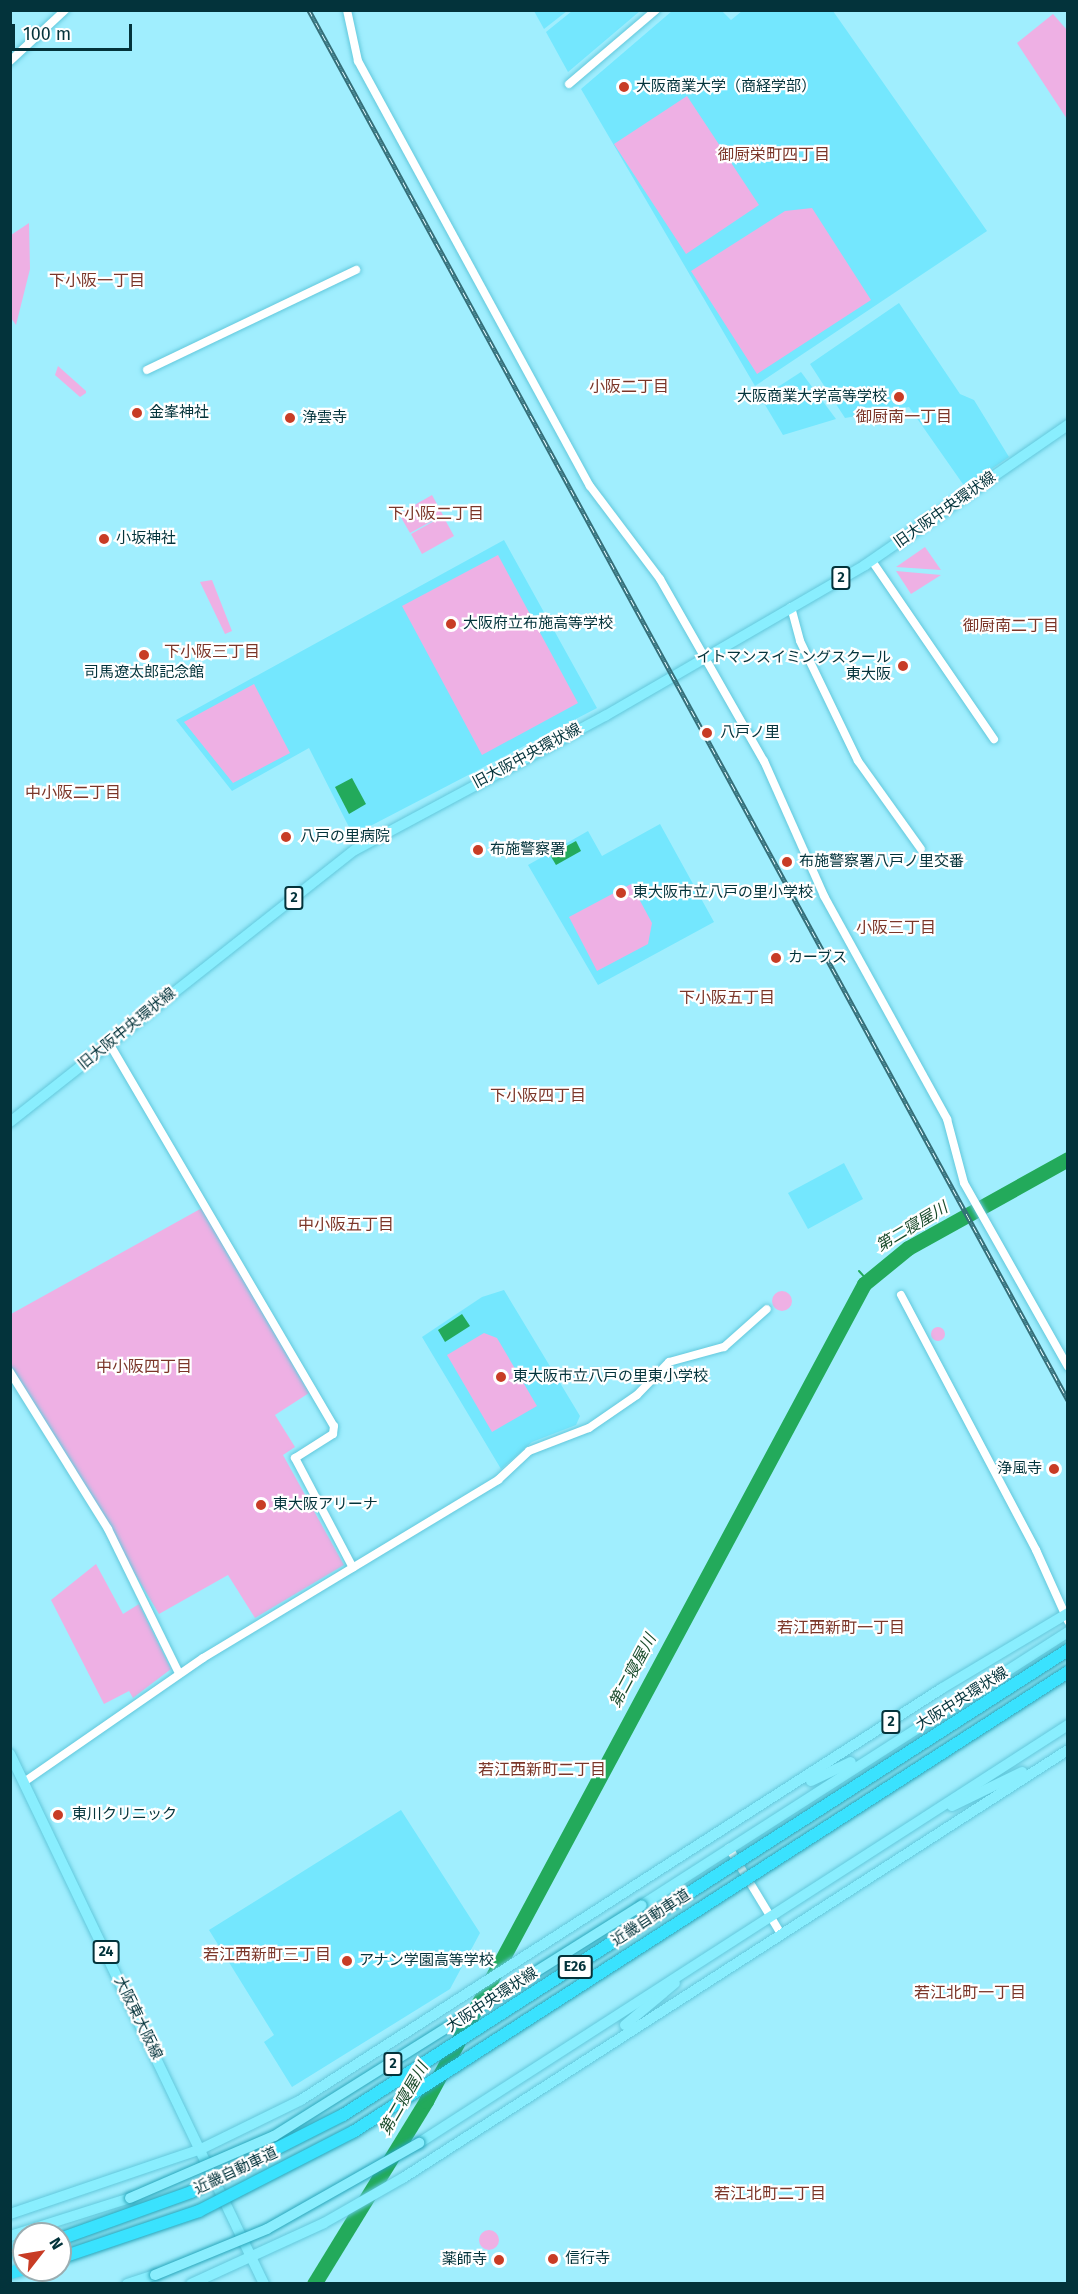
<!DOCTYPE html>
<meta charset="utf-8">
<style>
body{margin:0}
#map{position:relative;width:1078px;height:2294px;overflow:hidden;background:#a0eefe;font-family:"Fira Sans","Noto Sans JP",sans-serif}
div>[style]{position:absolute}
.built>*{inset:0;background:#74e7fe}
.green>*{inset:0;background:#eeb0e4}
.round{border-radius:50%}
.water>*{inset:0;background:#23aa5b}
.stream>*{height:2px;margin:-1px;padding:0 1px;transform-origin:1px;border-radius:1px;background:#23aa5b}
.river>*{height:15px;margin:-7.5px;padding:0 7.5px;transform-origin:7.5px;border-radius:7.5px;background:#23aa5b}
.roads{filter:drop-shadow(0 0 2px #62c8dc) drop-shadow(0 0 2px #62c8dc)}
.minor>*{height:8px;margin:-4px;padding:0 4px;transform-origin:4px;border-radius:4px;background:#fff}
.major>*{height:10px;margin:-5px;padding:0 5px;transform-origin:5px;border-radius:5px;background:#89eefe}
.highway>*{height:12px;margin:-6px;padding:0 6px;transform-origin:6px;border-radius:6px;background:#3ae2fe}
.rail>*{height:4.5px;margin-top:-2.25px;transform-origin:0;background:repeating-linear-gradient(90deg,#fff 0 7px,#356f79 0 14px);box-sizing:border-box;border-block:2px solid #356f79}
.bridges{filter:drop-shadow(0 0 2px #27a5ba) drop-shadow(0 0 2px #27a5ba)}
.major-bridge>*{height:10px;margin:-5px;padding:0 5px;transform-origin:5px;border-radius:5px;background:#89eefe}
.highway-bridge>*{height:12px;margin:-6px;padding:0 6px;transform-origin:6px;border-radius:6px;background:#3ae2fe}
.dots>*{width:16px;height:16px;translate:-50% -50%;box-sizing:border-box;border:3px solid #fff;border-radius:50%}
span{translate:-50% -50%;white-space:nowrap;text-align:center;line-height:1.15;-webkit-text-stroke:4.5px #fff;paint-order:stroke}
.shield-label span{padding:2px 4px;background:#fff;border:2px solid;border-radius:4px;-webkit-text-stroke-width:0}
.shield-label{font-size:14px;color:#03333b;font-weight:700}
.poi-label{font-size:15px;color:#03333b}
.left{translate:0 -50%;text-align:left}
.right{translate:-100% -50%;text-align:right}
.street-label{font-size:15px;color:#03333b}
.neighbourhood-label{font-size:16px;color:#7b3629}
.water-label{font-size:16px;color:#1b4c2c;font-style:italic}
.frame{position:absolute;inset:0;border:12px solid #03333b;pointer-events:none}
.north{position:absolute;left:12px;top:2222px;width:60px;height:60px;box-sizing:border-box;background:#fff;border:2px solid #9aadb1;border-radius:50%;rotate:59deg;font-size:16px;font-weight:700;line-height:24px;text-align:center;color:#03333b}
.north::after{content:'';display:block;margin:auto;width:21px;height:27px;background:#c83c25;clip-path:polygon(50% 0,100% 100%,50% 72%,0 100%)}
.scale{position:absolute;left:12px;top:24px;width:120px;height:27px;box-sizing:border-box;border:3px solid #03333b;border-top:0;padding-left:8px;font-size:18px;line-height:21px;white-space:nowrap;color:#03333b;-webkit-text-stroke:4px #fff;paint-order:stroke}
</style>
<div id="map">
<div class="built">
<i style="clip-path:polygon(534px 11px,567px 11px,544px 29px)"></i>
<i style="clip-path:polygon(572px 11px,572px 10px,640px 11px,568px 72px,546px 32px)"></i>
<i style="clip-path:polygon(672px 11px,722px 11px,731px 20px,742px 11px,833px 11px,987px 231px,755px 386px,581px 89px)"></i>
<i style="clip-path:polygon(899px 303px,960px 394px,974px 400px,1009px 457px,965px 487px,909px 407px,845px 418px,810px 364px)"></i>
<i style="clip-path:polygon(801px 372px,836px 419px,783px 435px,761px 398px)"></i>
<i style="clip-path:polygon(504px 540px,597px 708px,353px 835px,309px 748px,232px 791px,176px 720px)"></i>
<i style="clip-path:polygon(660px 824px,714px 922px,598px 985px,528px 865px,588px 831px,602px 856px)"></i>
<i style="clip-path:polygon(844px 1163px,863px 1199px,808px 1229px,788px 1193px)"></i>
<i style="clip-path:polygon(504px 1290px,580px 1416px,576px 1425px,532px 1442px,501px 1469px,422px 1337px,482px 1297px)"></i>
<i style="clip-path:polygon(401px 1810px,480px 1933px,450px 1989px,292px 2087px,264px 2042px,274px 2035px,209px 1930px)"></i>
</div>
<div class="green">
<i style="clip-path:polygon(1053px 14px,1067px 30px,1067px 119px,1017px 43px)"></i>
<i style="clip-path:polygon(687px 96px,759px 205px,686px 254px,614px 144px)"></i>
<i style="clip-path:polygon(812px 208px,871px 300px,757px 374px,691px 271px,785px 211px)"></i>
<i style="clip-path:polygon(29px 223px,30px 269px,16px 325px,11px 318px,11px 235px)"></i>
<i style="clip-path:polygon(58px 366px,86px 391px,86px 393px,80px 397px,55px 375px)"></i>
<i style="clip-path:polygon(432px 495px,443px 515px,410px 533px,399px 514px)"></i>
<i style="clip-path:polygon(443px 516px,454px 536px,422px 554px,411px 534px)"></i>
<i style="clip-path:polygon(925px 547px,941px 570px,896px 567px)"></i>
<i style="clip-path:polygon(498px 555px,578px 703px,482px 755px,402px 606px)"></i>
<i style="clip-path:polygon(896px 571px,941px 575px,911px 594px)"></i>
<i style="clip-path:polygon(212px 580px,232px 631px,225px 634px,200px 582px)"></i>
<i style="clip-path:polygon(254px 684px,290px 753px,233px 783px,184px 722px)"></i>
<i style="clip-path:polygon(631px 884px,652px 923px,648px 944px,597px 971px,569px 917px)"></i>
<i style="clip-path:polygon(202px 1208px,309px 1393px,275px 1415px,295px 1447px,283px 1455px,344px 1565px,255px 1618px,228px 1575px,159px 1614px,11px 1366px,11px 1314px)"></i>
<i class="round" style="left:772px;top:1291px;width:20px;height:20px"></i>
<i class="round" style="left:931px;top:1327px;width:14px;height:14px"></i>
<i style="clip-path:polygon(484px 1333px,497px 1338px,537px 1406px,492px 1432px,447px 1355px)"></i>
<i style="clip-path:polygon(96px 1564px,123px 1614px,139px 1604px,171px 1669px,133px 1698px,129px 1691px,104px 1704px,51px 1600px)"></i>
<i class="round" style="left:479px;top:2230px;width:20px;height:20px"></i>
</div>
<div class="water">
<i style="clip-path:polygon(352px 778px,366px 804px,349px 814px,335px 787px)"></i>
<i style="clip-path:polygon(576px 841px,581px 851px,556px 865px,550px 855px)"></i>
<i style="clip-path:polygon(462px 1314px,470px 1326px,445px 1342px,438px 1330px)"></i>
</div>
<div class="stream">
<i style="left:859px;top:1271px;width:12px;rotate:48deg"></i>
</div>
<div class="river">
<i style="left:314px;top:2284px;width:215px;rotate:-58.5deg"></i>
<i style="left:426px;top:2101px;width:927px;rotate:-61.8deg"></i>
<i style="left:864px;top:1284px;width:57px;rotate:-39.3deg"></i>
<i style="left:908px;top:1248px;width:183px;rotate:-29.1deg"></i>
</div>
<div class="roads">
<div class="minor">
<i style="left:347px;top:10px;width:52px;rotate:77.8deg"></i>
<i style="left:358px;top:61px;width:484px;rotate:61.4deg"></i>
<i style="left:590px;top:486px;width:116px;rotate:53deg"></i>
<i style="left:660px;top:579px;width:210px;rotate:60.3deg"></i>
<i style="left:764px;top:761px;width:148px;rotate:66deg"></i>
<i style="left:824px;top:896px;width:255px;rotate:61.1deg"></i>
<i style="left:947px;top:1119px;width:66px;rotate:75.1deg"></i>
<i style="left:964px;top:1183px;width:211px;rotate:60.5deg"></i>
<i style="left:10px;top:61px;width:75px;rotate:-42.8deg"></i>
<i style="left:569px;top:84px;width:114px;rotate:-40.4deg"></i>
<i style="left:147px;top:370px;width:232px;rotate:-25.6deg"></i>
<i style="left:872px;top:561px;width:216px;rotate:55.6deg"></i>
<i style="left:791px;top:607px;width:35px;rotate:75deg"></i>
<i style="left:800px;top:641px;width:133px;rotate:64.2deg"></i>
<i style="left:858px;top:761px;width:108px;rotate:54.4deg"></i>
<i style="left:109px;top:1043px;width:444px;rotate:59.6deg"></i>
<i style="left:334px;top:1426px;width:8px;rotate:97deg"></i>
<i style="left:333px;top:1434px;width:45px;rotate:147.7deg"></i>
<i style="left:295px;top:1458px;width:124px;rotate:62.2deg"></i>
<i style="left:901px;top:1295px;width:289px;rotate:62.1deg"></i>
<i style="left:1036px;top:1550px;width:78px;rotate:65.7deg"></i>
<i style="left:10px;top:1372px;width:185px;rotate:58deg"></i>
<i style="left:108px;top:1529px;width:161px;rotate:63.8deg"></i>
<i style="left:24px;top:1782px;width:218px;rotate:-34.7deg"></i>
<i style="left:203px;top:1658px;width:345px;rotate:-31.1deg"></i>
<i style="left:498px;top:1480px;width:42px;rotate:-43.1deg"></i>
<i style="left:529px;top:1451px;width:64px;rotate:-21deg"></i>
<i style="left:589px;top:1428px;width:58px;rotate:-34.5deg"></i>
<i style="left:637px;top:1395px;width:46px;rotate:-45.9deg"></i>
<i style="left:669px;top:1362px;width:57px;rotate:-15.3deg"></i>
<i style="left:724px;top:1347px;width:57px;rotate:-41.5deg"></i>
<i style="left:729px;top:1848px;width:100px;rotate:58.8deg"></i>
</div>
<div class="major">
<i style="left:10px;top:1122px;width:439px;rotate:-38.3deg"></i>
<i style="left:355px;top:850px;width:284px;rotate:-28.2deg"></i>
<i style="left:605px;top:716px;width:301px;rotate:-30.1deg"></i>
<i style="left:865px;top:565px;width:247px;rotate:-34.6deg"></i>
<i style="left:10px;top:1754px;width:588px;rotate:64.39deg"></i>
<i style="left:811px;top:1781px;width:44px;rotate:-25.4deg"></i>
<i style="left:952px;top:1806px;width:78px;rotate:-25.9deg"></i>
<i style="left:642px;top:1905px;width:506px;rotate:-32.65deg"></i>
<i style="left:625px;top:2025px;width:65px;rotate:-40deg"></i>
<i style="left:419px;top:2143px;width:772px;rotate:-32.78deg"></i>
<i style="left:10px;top:2214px;width:202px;rotate:-18.8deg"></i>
<i style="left:201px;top:2149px;width:111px;rotate:-26.1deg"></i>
<i style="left:301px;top:2100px;width:761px;rotate:-32.71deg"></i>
<i style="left:941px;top:1689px;width:148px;rotate:-30.9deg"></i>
<i style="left:10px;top:2236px;width:126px;rotate:-17.6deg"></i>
<i style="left:127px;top:2284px;width:29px;rotate:-18deg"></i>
<i style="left:191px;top:2284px;width:146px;rotate:-24.6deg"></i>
<i style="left:324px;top:2223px;width:91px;rotate:-29.7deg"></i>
<i style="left:403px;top:2178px;width:791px;rotate:-32.77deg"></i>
</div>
<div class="highway">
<i style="left:10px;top:2253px;width:15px;rotate:-16deg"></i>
<i style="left:10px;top:2273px;width:15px;rotate:-16deg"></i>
</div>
</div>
<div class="rail">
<i style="left:309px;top:10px;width:1584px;rotate:61.36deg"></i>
</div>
<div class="bridges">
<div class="major-bridge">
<i style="left:130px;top:2198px;width:157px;rotate:-23.3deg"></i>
<i style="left:274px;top:2136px;width:434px;rotate:-32.1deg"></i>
<i style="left:155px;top:2275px;width:121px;rotate:-22.3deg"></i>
<i style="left:267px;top:2229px;width:175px;rotate:-29.5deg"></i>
</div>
<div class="highway-bridge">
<i style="left:60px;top:2239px;width:139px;rotate:-19.7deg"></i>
<i style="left:191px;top:2192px;width:170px;rotate:-26.9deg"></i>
<i style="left:343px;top:2115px;width:861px;rotate:-32.68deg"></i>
<i style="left:60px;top:2258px;width:147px;rotate:-18.7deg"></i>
<i style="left:199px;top:2211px;width:173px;rotate:-27.2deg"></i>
<i style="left:353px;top:2132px;width:850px;rotate:-32.76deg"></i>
</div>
</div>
<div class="dots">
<i style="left:624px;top:87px;background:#c83c25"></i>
<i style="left:899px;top:397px;background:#c83c25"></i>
<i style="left:137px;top:413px;background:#c83c25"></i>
<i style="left:290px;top:418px;background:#c83c25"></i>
<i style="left:104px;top:539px;background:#c83c25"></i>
<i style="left:451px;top:624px;background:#c83c25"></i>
<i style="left:144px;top:655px;background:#c83c25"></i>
<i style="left:903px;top:666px;background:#c83c25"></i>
<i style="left:707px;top:733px;background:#c83c25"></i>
<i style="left:286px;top:837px;background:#c83c25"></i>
<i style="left:478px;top:850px;background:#c83c25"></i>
<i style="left:787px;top:862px;background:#c83c25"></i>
<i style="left:621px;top:893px;background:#c83c25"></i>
<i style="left:776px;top:958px;background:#c83c25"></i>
<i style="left:501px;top:1377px;background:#c83c25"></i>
<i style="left:1054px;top:1469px;background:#c83c25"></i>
<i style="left:261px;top:1505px;background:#c83c25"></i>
<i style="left:58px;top:1815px;background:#c83c25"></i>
<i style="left:347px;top:1961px;background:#c83c25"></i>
<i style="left:553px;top:2259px;background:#c83c25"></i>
<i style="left:499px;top:2260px;background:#c83c25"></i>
</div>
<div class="shield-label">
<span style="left:841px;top:578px">2</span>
<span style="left:294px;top:898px">2</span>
<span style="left:891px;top:1722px">2</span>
<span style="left:106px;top:1952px">24</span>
<span style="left:575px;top:1967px">E26</span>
<span style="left:393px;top:2064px">2</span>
</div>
<div class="poi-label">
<span class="left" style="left:636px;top:87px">大阪商業大学（商経学部）</span>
<span class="right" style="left:887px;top:397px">大阪商業大学高等学校</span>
<span class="left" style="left:149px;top:413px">金峯神社</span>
<span class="left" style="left:302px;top:418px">浄雲寺</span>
<span class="left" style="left:116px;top:539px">小坂神社</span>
<span class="left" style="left:463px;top:624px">大阪府立布施高等学校</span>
<span class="right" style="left:891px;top:666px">イトマンスイミングスクール<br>東大阪</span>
<span style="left:144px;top:673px">司馬遼太郎記念館</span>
<span class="left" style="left:720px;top:733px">八戸ノ里</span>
<span class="left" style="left:300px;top:837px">八戸の里病院</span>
<span class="left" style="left:490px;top:850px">布施警察署</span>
<span class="left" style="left:799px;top:862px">布施警察署八戸ノ里交番</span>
<span class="left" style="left:633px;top:893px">東大阪市立八戸の里小学校</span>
<span class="left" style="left:788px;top:958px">カーブス</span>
<span class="left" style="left:513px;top:1377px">東大阪市立八戸の里東小学校</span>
<span class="right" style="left:1042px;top:1469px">浄風寺</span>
<span class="left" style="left:273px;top:1505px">東大阪アリーナ</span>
<span class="left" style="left:72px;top:1815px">東川クリニック</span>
<span class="left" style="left:359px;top:1961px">アナン学園高等学校</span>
<span class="left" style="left:565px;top:2259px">信行寺</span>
<span class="right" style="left:487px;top:2260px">薬師寺</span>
</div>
<div class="street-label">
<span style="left:945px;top:510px;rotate:-35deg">旧大阪中央環状線</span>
<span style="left:527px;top:756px;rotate:-28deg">旧大阪中央環状線</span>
<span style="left:127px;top:1029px;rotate:-39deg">旧大阪中央環状線</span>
<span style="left:962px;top:1699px;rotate:-32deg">大阪中央環状線</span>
<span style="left:651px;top:1918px;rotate:-33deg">近畿自動車道</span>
<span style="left:492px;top:2000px;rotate:-33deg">大阪中央環状線</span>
<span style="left:138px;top:2018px;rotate:64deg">大阪東大阪線</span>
<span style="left:236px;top:2171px;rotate:-25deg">近畿自動車道</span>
</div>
<div class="neighbourhood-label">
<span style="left:774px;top:155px">御厨栄町四丁目</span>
<span style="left:97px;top:281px">下小阪一丁目</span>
<span style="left:629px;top:387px">小阪二丁目</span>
<span style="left:904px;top:417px">御厨南一丁目</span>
<span style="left:436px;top:514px">下小阪二丁目</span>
<span style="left:1011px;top:626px">御厨南二丁目</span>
<span style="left:212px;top:652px">下小阪三丁目</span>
<span style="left:73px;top:793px">中小阪二丁目</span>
<span style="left:896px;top:928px">小阪三丁目</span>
<span style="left:727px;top:998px">下小阪五丁目</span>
<span style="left:538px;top:1096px">下小阪四丁目</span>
<span style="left:346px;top:1225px">中小阪五丁目</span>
<span style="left:144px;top:1367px">中小阪四丁目</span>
<span style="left:841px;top:1628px">若江西新町一丁目</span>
<span style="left:542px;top:1770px">若江西新町二丁目</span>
<span style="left:267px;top:1955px">若江西新町三丁目</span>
<span style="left:970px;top:1993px">若江北町一丁目</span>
<span style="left:770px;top:2194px">若江北町二丁目</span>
</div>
<div class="water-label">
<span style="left:912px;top:1227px;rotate:-31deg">第二寝屋川</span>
<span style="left:633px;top:1671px;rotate:-62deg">第二寝屋川</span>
<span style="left:404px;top:2099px;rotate:-60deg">第二寝屋川</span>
</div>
<div class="frame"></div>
<div class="north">N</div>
<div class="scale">100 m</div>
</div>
